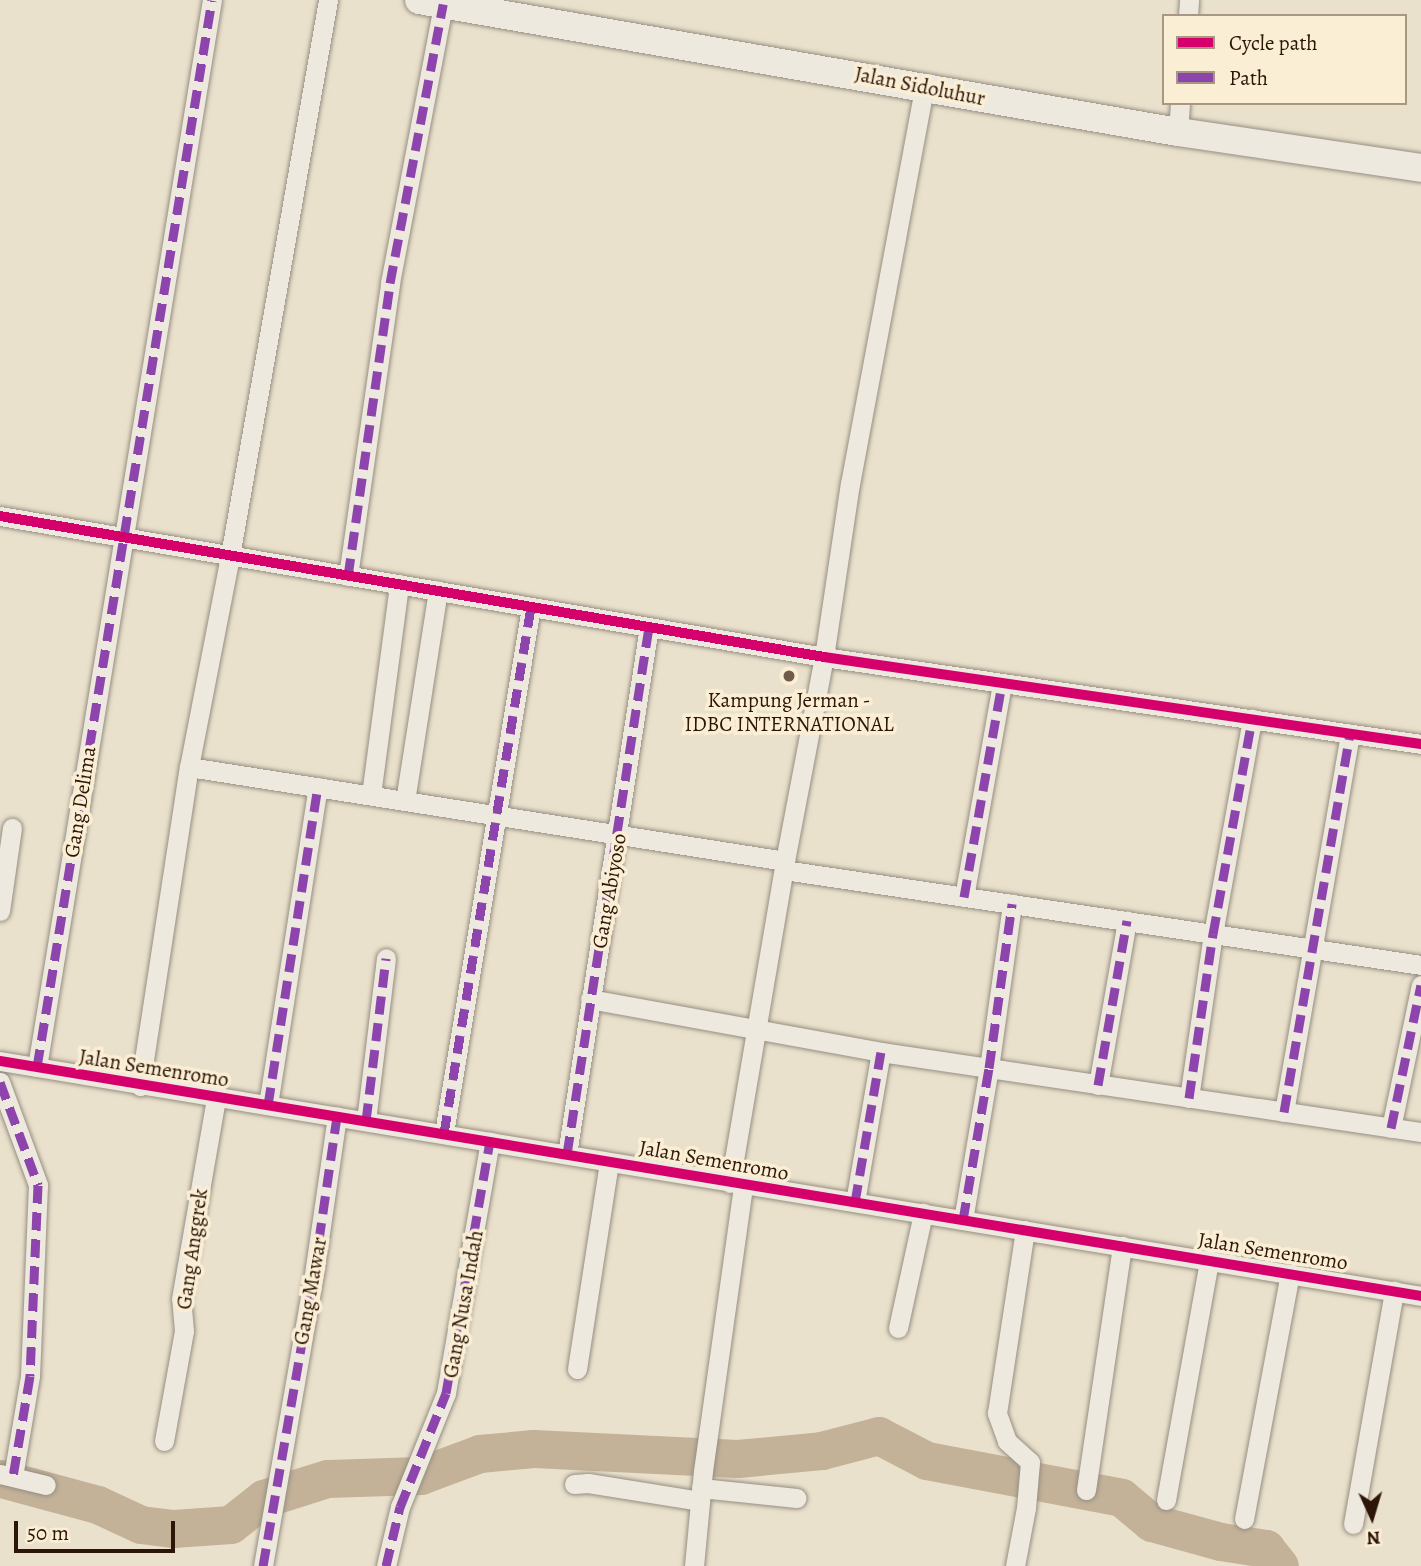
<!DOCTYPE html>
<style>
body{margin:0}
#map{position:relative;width:1421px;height:1566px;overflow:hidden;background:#eae1cc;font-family:Alegreya,serif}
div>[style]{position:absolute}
.river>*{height:38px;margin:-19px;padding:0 19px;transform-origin:19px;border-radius:19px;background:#c3b298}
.roads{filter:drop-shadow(0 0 2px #968e81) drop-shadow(0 0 2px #968e81)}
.minor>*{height:19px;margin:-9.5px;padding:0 9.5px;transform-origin:9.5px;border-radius:9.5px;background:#ede9de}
.secondary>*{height:28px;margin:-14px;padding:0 14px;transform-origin:14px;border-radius:14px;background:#ede9de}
.quiet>*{height:9px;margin-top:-4.5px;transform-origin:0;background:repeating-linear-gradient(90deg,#8e44ad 0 18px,transparent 0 27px)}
.cycleway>*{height:10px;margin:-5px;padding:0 5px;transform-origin:5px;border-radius:5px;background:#d6006c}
.dots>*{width:19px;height:19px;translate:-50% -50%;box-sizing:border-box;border:4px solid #faeed5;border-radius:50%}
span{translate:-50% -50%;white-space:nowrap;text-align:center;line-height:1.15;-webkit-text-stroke:7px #faeed5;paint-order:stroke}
.street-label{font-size:21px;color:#2d1508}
.poi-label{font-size:21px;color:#2d1508}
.legend{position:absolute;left:1162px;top:14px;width:245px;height:91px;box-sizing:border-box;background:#faeed5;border:2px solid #a89783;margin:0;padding:9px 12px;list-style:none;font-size:21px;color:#2d1508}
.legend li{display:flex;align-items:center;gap:14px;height:35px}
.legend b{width:35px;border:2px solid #a89783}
.north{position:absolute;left:1337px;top:1482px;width:70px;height:70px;-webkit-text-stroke:5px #faeed5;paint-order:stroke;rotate:176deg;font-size:19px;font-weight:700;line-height:28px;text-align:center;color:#2d1508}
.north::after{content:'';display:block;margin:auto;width:24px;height:32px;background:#2d1508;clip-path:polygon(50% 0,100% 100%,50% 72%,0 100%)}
.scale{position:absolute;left:14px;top:1521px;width:161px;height:32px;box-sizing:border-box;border:4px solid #2d1508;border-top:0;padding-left:9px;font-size:21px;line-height:24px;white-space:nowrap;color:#2d1508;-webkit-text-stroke:5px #faeed5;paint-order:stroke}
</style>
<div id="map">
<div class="river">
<i style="left:2px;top:1479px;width:99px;rotate:15.2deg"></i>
<i style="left:98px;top:1505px;width:47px;rotate:24.9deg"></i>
<i style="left:141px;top:1525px;width:33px;rotate:7deg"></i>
<i style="left:174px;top:1529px;width:57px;rotate:-4deg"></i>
<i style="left:231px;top:1525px;width:42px;rotate:-38.2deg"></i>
<i style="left:264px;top:1499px;width:67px;rotate:-17.4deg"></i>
<i style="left:328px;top:1479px;width:93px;rotate:-1.8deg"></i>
<i style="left:421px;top:1476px;width:63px;rotate:-20.4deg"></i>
<i style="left:480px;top:1454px;width:54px;rotate:-5.3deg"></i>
<i style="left:534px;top:1449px;width:204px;rotate:2.8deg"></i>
<i style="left:738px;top:1459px;width:84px;rotate:-5.4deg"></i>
<i style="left:822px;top:1451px;width:59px;rotate:-14.7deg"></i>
<i style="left:879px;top:1436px;width:54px;rotate:27.5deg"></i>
<i style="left:927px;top:1461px;width:198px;rotate:10.7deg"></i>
<i style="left:1122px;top:1498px;width:39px;rotate:40deg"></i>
<i style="left:1152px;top:1523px;width:72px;rotate:15.4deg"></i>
<i style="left:1221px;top:1542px;width:46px;rotate:8.8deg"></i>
<i style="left:1266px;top:1549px;width:22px;rotate:51deg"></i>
</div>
<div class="roads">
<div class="minor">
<i style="left:1188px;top:16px;width:16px;rotate:-86deg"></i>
<i style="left:1178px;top:132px;width:29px;rotate:-86deg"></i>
<i style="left:0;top:516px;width:836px;rotate:9.71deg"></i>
<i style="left:824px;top:657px;width:603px;rotate:8.29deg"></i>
<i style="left:348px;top:576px;width:296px;rotate:-81.8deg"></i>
<i style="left:390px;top:283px;width:284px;rotate:-79.2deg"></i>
<i style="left:189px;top:767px;width:603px;rotate:8.96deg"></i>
<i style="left:371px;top:795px;width:213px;rotate:-82.4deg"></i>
<i style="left:405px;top:801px;width:213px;rotate:-81.1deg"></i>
<i style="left:784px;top:870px;width:644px;rotate:8.48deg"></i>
<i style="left:964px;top:897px;width:217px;rotate:-79.9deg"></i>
<i style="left:0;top:911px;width:84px;rotate:-81.8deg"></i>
<i style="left:590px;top:999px;width:296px;rotate:10.3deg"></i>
<i style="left:881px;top:1052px;width:546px;rotate:8.43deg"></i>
<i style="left:0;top:1061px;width:1440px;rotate:9.39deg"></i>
<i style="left:37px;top:1067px;width:1081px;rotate:-80.69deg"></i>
<i style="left:0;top:1082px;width:110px;rotate:69.7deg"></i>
<i style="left:38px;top:1185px;width:191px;rotate:92.4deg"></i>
<i style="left:30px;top:1376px;width:102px;rotate:99.6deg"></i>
<i style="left:1098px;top:1085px;width:167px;rotate:-80deg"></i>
<i style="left:140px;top:1086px;width:323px;rotate:-81.3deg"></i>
<i style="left:189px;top:767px;width:215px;rotate:-79deg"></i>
<i style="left:230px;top:556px;width:565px;rotate:-80deg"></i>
<i style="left:1189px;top:1098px;width:166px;rotate:-81.7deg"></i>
<i style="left:1213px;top:934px;width:219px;rotate:-79.7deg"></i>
<i style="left:268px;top:1105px;width:322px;rotate:-81.1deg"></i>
<i style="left:1284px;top:1112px;width:384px;rotate:-80.1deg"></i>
<i style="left:366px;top:1121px;width:164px;rotate:-83deg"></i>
<i style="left:1391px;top:1128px;width:146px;rotate:-78.2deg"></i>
<i style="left:444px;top:1133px;width:533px;rotate:-80.61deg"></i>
<i style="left:567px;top:1154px;width:533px;rotate:-81.16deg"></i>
<i style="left:730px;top:1183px;width:327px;rotate:-80.3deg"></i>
<i style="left:785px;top:861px;width:208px;rotate:-79.2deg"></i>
<i style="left:824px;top:657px;width:175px;rotate:-81.5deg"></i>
<i style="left:850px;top:484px;width:402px;rotate:-79.4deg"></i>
<i style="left:855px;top:1202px;width:152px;rotate:-80.2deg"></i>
<i style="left:963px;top:1220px;width:154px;rotate:-80.3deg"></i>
<i style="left:989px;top:1068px;width:166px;rotate:-82deg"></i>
<i style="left:898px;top:1328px;width:118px;rotate:-77.7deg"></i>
<i style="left:577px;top:1369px;width:209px;rotate:-81.2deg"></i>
<i style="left:164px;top:1441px;width:112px;rotate:-79.7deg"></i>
<i style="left:184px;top:1331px;width:32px;rotate:-95deg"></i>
<i style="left:181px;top:1299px;width:204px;rotate:-80.1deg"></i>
<i style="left:0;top:1474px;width:47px;rotate:13.4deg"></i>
<i style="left:574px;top:1484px;width:14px;rotate:-4deg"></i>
<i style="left:588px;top:1483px;width:113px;rotate:9.1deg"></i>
<i style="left:701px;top:1488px;width:96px;rotate:6deg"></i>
<i style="left:1086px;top:1490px;width:247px;rotate:-81.6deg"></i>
<i style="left:1166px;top:1500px;width:244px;rotate:-79.8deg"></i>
<i style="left:1244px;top:1519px;width:249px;rotate:-79.4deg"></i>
<i style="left:1353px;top:1524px;width:237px;rotate:-80deg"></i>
<i style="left:263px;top:1566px;width:303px;rotate:-80.1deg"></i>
<i style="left:315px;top:1267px;width:152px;rotate:-81.7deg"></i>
<i style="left:386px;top:1566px;width:61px;rotate:-76.7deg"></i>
<i style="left:400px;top:1507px;width:123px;rotate:-68deg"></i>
<i style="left:446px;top:1393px;width:255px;rotate:-80.1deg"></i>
<i style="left:694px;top:1566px;width:95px;rotate:-84.6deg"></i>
<i style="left:703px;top:1471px;width:289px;rotate:-82deg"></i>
<i style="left:1015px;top:1566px;width:59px;rotate:-79.3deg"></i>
<i style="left:1026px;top:1508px;width:46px;rotate:-85deg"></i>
<i style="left:1030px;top:1462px;width:31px;rotate:-138deg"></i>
<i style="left:1007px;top:1441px;width:30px;rotate:-110deg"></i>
<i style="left:997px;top:1413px;width:185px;rotate:-81.3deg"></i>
</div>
<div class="secondary">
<i style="left:419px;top:0;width:770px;rotate:9.87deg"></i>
<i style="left:1178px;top:132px;width:246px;rotate:8.4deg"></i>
</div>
</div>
<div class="quiet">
<i style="left:348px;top:576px;width:296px;rotate:-81.8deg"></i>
<i style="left:390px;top:283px;width:284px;rotate:-79.2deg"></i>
<i style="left:964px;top:897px;width:217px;rotate:-79.9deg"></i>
<i style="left:37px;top:1067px;width:1081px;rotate:-80.69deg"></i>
<i style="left:0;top:1082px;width:110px;rotate:69.7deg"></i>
<i style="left:38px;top:1185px;width:191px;rotate:92.4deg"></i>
<i style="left:30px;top:1376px;width:102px;rotate:99.6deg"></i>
<i style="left:1098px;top:1085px;width:167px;rotate:-80deg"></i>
<i style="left:1189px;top:1098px;width:166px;rotate:-81.7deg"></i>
<i style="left:1213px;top:934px;width:219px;rotate:-79.7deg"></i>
<i style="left:268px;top:1105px;width:322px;rotate:-81.1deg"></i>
<i style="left:1284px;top:1112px;width:384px;rotate:-80.1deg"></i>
<i style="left:366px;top:1121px;width:164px;rotate:-83deg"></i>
<i style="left:1391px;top:1128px;width:146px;rotate:-78.2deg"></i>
<i style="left:444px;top:1133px;width:533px;rotate:-80.61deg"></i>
<i style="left:567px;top:1154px;width:533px;rotate:-81.16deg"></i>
<i style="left:855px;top:1202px;width:152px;rotate:-80.2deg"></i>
<i style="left:963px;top:1220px;width:154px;rotate:-80.3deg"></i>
<i style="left:989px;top:1068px;width:166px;rotate:-82deg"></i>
<i style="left:263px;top:1566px;width:303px;rotate:-80.1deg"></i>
<i style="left:315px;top:1267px;width:152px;rotate:-81.7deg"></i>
<i style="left:386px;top:1566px;width:61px;rotate:-76.7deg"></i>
<i style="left:400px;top:1507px;width:123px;rotate:-68deg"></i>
<i style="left:446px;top:1393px;width:255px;rotate:-80.1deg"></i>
</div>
<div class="cycleway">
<i style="left:0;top:516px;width:836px;rotate:9.71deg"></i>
<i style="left:824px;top:657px;width:603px;rotate:8.29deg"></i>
<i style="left:0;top:1061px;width:1440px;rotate:9.39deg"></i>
</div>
<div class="dots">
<i style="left:789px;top:676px;background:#6f5c4d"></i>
</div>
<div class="street-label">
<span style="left:920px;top:86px;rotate:11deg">Jalan Sidoluhur</span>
<span style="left:80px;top:802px;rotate:-81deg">Gang Delima</span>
<span style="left:609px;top:891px;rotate:-80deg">Gang Abiyoso</span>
<span style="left:154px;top:1068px;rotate:9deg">Jalan Semenromo</span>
<span style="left:714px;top:1160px;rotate:10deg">Jalan Semenromo</span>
<span style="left:192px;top:1249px;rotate:-82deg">Gang Anggrek</span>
<span style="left:1273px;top:1251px;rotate:9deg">Jalan Semenromo</span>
<span style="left:310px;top:1291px;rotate:-80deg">Gang Mawar</span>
<span style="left:463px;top:1304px;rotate:-80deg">Gang Nusa Indah</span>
</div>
<div class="poi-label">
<span style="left:789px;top:712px">Kampung Jerman -<br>IDBC INTERNATIONAL</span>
</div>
<ul class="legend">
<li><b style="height:9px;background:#d6006c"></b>Cycle path</li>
<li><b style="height:9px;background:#8e44ad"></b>Path</li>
</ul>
<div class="north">N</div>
<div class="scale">50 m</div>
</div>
